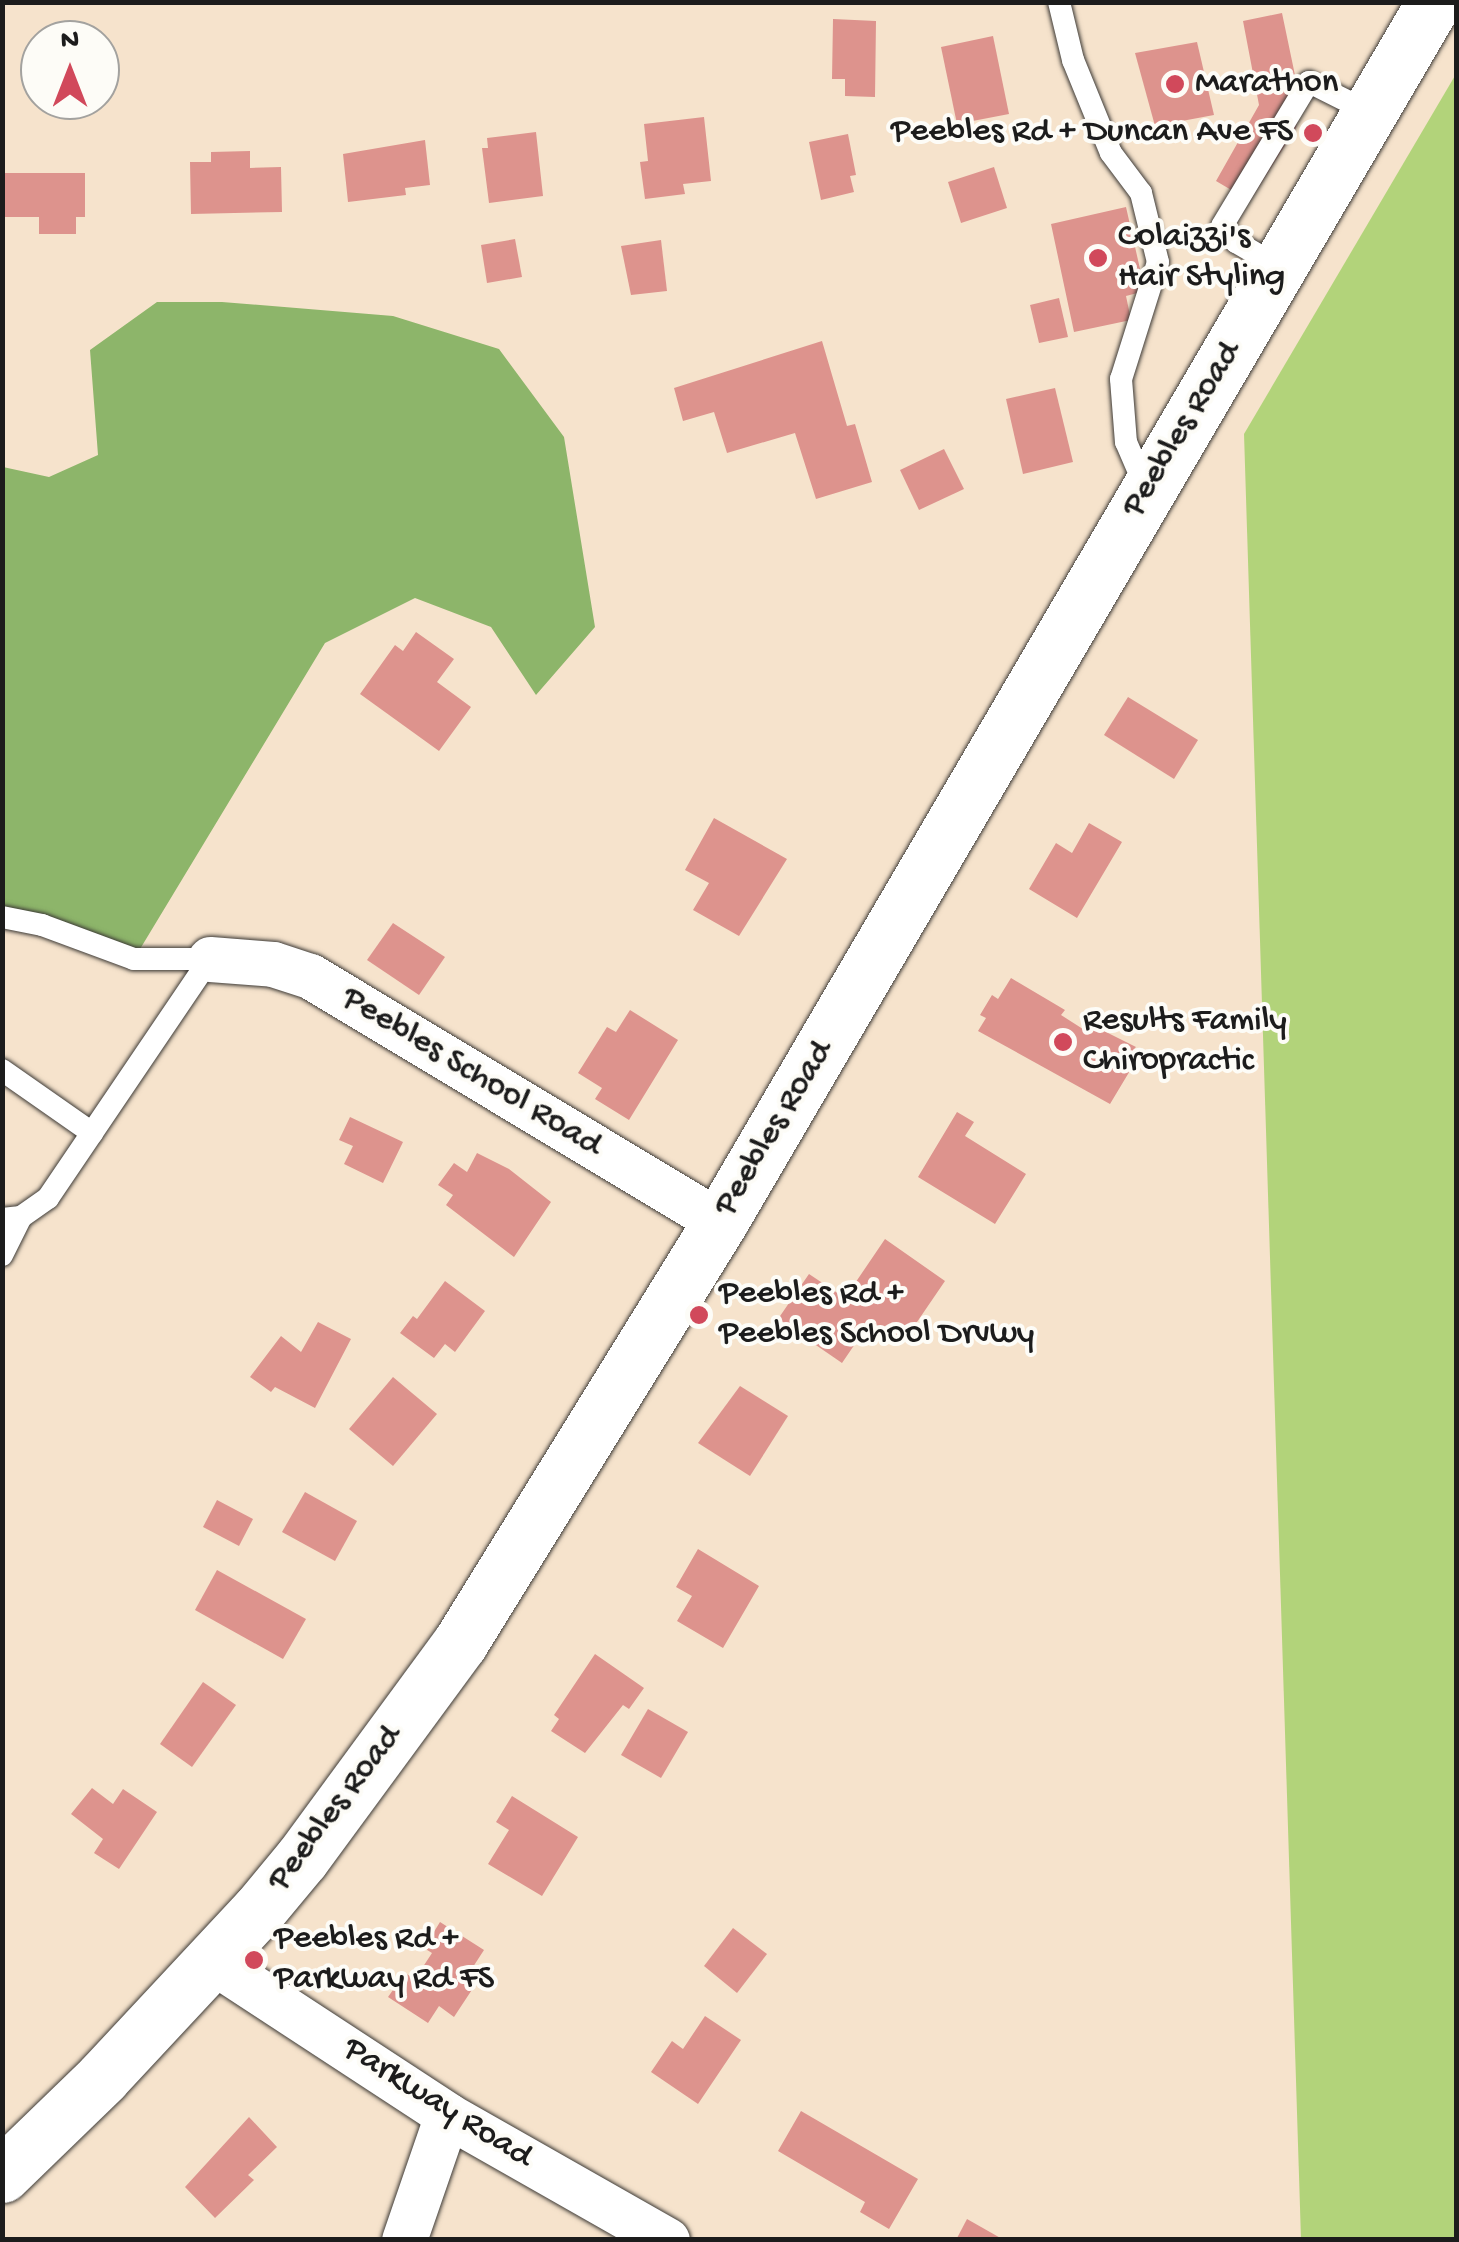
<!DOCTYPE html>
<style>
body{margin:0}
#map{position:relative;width:1459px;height:2242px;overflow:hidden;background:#f6e3cc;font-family:"Gochi Hand",sans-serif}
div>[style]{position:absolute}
.green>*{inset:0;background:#b2d37a}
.forest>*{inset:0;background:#8db56a}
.building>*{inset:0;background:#dd938d}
.roads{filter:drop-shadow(0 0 2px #3d3a36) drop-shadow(0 0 2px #3d3a36)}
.service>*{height:22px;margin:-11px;padding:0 11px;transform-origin:11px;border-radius:11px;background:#fff}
.minor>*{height:45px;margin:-22.5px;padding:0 22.5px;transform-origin:22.5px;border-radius:22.5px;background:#fff}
.primary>*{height:55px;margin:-27.5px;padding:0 27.5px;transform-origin:27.5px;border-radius:27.5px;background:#fff}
.dots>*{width:28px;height:28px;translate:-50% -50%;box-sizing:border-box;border:5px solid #fdfcf7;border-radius:50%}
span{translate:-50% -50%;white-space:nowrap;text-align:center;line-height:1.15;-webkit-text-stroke:8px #fdfcf7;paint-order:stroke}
.poi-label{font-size:35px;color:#1c1c1c}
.left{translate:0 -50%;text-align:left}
.right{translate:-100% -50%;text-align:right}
.street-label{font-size:35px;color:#1c1c1c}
.frame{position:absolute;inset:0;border:5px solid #1c1c1c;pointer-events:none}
.north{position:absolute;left:20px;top:20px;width:100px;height:100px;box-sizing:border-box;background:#fdfcf7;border:2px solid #a3a29f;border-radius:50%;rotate:0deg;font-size:28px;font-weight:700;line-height:40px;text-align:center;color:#1c1c1c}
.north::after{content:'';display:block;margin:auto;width:35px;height:45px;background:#d1495b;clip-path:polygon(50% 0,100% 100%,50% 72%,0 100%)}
</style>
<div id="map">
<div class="green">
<i style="clip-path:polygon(1456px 74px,1456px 2239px,1301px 2239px,1244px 434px)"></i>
</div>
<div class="forest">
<i style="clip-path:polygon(157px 302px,222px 302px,393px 316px,499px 349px,564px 437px,595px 627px,536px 695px,491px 627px,415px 598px,325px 643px,134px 959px,3px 917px,3px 467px,49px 477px,98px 455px,90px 350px)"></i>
</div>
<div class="building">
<i style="clip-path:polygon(1282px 13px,1301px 104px,1296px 128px,1250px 201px,1216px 181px,1259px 105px,1243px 21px)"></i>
<i style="clip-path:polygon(833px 19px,876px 21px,875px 97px,845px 96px,845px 79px,832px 79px)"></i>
<i style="clip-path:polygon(993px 36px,1009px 114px,957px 124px,941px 47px)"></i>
<i style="clip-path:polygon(1197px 42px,1214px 115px,1155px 126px,1135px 53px)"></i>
<i style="clip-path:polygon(704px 117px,711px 181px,683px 184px,685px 194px,645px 199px,640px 162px,648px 161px,644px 124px)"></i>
<i style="clip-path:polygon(536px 132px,543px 196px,489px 203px,482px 148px,488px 148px,487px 138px)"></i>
<i style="clip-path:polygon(848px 134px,856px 175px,850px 176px,854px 192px,821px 200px,809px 142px)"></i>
<i style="clip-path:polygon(425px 140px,430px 185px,405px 188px,406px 195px,348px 202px,343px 154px)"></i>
<i style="clip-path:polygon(250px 151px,250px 168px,281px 167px,282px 212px,191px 214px,190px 162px,211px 162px,211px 152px)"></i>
<i style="clip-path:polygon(994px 167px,1007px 208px,961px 223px,948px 182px)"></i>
<i style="clip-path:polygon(2px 173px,85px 173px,85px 217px,76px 217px,76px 234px,39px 234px,39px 217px,2px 217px)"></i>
<i style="clip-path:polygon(1126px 207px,1145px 291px,1126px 296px,1131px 320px,1074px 332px,1051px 224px)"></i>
<i style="clip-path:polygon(515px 239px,522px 277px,487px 283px,481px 245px)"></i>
<i style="clip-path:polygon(661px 240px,667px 291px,631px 295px,621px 246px)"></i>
<i style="clip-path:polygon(1059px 298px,1068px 337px,1039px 343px,1030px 305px)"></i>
<i style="clip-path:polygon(822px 341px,847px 426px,855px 424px,872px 482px,816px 499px,795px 433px,727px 453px,714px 412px,683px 421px,674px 388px)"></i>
<i style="clip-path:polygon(1055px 388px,1073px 462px,1023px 474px,1006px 399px)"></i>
<i style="clip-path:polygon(944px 449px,964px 489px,919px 510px,900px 470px)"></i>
<i style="clip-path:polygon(416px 632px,454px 659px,437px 682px,471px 707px,439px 751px,360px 694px,395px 645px,403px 651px)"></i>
<i style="clip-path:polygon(1128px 697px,1198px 740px,1174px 779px,1104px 735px)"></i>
<i style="clip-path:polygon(714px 818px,787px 859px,739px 936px,693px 910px,709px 883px,685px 870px)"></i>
<i style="clip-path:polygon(1089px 823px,1122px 842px,1077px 918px,1029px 889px,1056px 843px,1072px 853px)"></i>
<i style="clip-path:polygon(393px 923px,445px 957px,419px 995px,367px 960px)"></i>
<i style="clip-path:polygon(1011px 978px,1065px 1010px,1061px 1015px,1086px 1031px,1090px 1024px,1136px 1047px,1133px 1050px,1140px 1054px,1110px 1104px,978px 1031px,986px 1018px,980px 1015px,992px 995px,998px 999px)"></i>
<i style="clip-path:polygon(630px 1010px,678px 1040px,629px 1120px,595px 1099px,602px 1088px,578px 1073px,607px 1027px,616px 1032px)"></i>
<i style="clip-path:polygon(957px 1112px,974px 1122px,965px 1136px,1026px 1174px,995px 1224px,918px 1177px)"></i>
<i style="clip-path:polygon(350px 1117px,403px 1142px,383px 1183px,344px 1164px,353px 1146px,339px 1140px)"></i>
<i style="clip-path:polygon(477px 1153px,509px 1169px,551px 1202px,514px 1257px,446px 1205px,453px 1195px,438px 1185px,454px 1163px,467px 1172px)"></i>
<i style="clip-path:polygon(885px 1239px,945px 1281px,902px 1344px,870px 1322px,842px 1363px,778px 1319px,809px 1274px,845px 1298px)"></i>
<i style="clip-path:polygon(445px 1281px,485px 1311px,455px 1352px,445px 1344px,434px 1358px,400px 1333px,413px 1316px,417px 1319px)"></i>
<i style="clip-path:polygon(318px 1322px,351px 1339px,315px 1408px,275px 1387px,271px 1392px,250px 1377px,281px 1336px,301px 1352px)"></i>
<i style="clip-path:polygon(393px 1377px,437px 1414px,393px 1466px,349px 1429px)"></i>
<i style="clip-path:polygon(740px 1386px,788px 1416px,750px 1476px,698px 1443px)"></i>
<i style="clip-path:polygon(305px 1492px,357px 1521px,335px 1561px,282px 1532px)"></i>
<i style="clip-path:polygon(217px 1500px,253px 1519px,239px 1546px,203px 1527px)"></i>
<i style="clip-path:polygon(698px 1549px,759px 1586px,723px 1648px,677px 1621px,692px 1596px,676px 1587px)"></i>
<i style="clip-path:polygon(217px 1570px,306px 1619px,283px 1659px,195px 1610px)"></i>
<i style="clip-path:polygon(595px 1654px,644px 1688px,629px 1709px,623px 1705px,585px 1753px,551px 1731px,559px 1719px,554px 1715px)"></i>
<i style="clip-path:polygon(203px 1682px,236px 1705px,192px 1767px,160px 1744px)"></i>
<i style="clip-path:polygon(648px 1709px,688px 1732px,661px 1778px,621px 1755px)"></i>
<i style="clip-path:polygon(92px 1788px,113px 1804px,123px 1789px,157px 1812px,119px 1869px,94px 1853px,103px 1839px,71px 1814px)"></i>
<i style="clip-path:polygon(512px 1796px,578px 1837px,542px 1896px,488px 1864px,509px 1830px,496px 1822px)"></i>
<i style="clip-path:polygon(440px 1922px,484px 1950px,471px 1970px,481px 1976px,454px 2017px,439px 2006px,428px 2023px,388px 1997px,405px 1973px,415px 1979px,432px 1953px,424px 1948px)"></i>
<i style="clip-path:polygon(733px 1928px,767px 1954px,737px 1993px,704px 1966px)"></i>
<i style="clip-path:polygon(705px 2016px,741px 2040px,698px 2104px,651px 2072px,672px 2041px,683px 2049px)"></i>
<i style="clip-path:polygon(801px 2111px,918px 2179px,889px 2229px,860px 2212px,865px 2202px,778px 2151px)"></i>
<i style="clip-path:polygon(249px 2117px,277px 2147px,248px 2175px,254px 2180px,215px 2218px,185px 2187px)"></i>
<i style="clip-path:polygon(967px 2219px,1004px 2240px,956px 2240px)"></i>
</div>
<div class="roads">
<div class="service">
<i style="left:1059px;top:2px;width:60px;rotate:76.4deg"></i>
<i style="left:1073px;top:60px;width:100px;rotate:67.8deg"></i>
<i style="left:1111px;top:153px;width:50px;rotate:53.1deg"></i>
<i style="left:1141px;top:193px;width:71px;rotate:76.2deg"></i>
<i style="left:1158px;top:262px;width:123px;rotate:107.5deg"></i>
<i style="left:1121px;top:379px;width:63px;rotate:85.5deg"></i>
<i style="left:1126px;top:442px;width:48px;rotate:66.6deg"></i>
<i style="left:1281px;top:268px;width:52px;rotate:-150deg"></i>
<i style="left:1236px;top:242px;width:21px;rotate:-131deg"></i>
<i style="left:1222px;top:226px;width:168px;rotate:-58.9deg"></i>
<i style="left:1309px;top:82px;width:69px;rotate:26.6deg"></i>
<i style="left:2px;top:917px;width:41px;rotate:11.3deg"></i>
<i style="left:42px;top:925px;width:98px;rotate:20.3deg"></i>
<i style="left:134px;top:959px;width:76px"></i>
<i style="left:2px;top:1070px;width:110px;rotate:35deg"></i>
<i style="left:2px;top:1219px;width:19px;rotate:-6deg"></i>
<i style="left:21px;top:1217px;width:33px;rotate:-35deg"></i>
<i style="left:48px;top:1198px;width:289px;rotate:-55.9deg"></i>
<i style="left:2px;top:1255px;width:42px;rotate:-63.4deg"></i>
</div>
<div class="minor">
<i style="left:210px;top:959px;width:63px;rotate:4.5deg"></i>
<i style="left:273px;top:964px;width:39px;rotate:18deg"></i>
<i style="left:310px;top:976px;width:478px;rotate:31deg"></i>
<i style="left:212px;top:1961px;width:281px;rotate:33.2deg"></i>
<i style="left:447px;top:2115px;width:253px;rotate:29.6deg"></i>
<i style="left:404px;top:2240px;width:132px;rotate:-71deg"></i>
</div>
<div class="primary">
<i style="left:2px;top:2175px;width:139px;rotate:-44.1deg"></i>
<i style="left:102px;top:2078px;width:229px;rotate:-47deg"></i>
<i style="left:258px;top:1911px;width:69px;rotate:-50.3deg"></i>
<i style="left:302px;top:1858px;width:267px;rotate:-53.7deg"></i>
<i style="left:460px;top:1643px;width:495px;rotate:-58.3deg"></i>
<i style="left:720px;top:1222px;width:1414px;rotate:-59.66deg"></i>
</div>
</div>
<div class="dots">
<i style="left:1175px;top:84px;background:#d1495b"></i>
<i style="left:1313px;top:133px;background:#d1495b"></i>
<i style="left:1098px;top:258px;background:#d1495b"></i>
<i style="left:1063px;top:1042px;background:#d1495b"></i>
<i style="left:699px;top:1315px;background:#d1495b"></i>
<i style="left:254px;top:1960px;background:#d1495b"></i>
</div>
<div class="poi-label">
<span class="left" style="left:1195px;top:84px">Marathon</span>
<span class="right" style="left:1293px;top:133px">Peebles Rd + Duncan Ave FS</span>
<span class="left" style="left:1118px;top:258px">Colaizzi's<br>Hair Styling</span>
<span class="left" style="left:1083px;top:1042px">Results Family<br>Chiropractic</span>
<span class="left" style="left:719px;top:1315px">Peebles Rd +<br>Peebles School Drvwy</span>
<span class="left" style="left:274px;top:1960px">Peebles Rd +<br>Parkway Rd FS</span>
</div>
<div class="street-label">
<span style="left:1183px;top:430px;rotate:-59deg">Peebles Road</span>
<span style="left:471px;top:1073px;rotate:31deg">Peebles School Road</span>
<span style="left:775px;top:1129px;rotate:-59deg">Peebles Road</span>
<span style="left:336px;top:1809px;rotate:-53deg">Peebles Road</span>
<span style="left:437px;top:2104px;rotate:32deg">Parkway Road</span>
</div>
<div class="frame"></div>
<div class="north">N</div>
</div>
